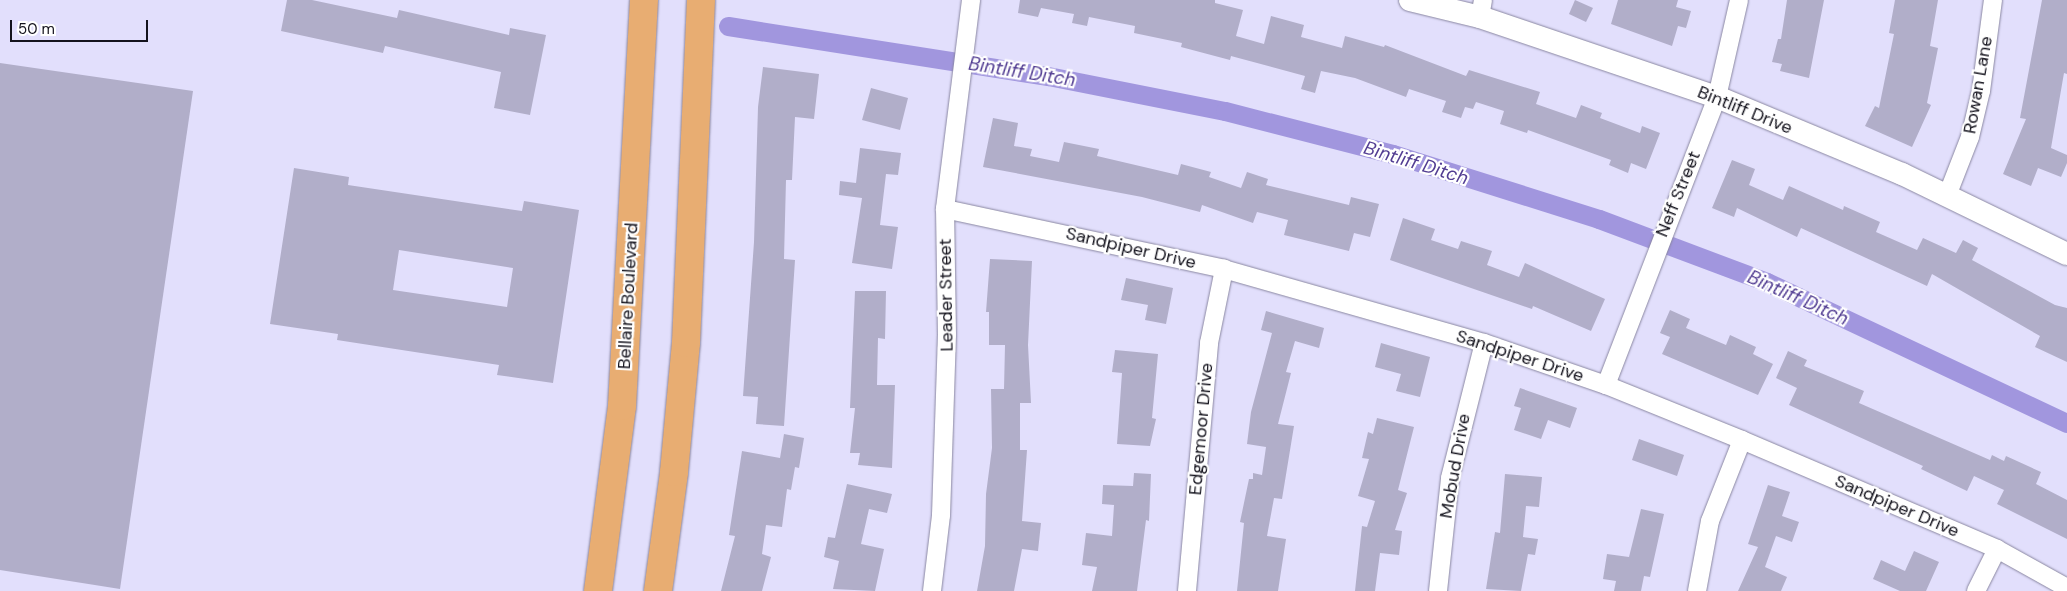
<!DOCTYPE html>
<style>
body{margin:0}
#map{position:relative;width:2067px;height:591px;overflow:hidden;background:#e2dffc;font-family:"DM Sans",sans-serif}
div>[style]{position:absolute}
.canal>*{height:19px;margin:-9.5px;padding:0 9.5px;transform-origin:9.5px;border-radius:9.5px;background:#a196de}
.building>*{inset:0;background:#b1aec9}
.roads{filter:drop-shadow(0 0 1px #8a87a1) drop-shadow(0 0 1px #8a87a1)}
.minor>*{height:18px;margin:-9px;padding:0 9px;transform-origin:9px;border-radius:9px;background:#fff}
.tertiary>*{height:22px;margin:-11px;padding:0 11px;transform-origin:11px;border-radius:11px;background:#fff}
.primary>*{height:28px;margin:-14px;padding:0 14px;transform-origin:14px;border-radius:14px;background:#e8ad72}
span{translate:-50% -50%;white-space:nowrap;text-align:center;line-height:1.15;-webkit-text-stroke:4.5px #fff;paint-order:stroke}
.street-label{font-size:18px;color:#14131d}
.water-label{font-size:19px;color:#523d92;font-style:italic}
.scale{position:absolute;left:10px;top:20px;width:138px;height:22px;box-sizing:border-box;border:2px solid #14131d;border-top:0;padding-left:6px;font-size:15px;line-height:18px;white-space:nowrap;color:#14131d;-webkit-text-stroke:4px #fff;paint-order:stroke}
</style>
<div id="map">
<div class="canal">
<i style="left:728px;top:26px;width:324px;rotate:8.9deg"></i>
<i style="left:1048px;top:76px;width:180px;rotate:11.2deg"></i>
<i style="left:1225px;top:111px;width:173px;rotate:14.4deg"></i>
<i style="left:1393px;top:154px;width:216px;rotate:17.5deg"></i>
<i style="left:1599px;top:219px;width:179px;rotate:20.6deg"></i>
<i style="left:1767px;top:282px;width:331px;rotate:25.2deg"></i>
</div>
<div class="building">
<i style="clip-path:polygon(287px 0,312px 0,397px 18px,399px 10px,509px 35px,510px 28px,546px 35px,530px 115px,494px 108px,501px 72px,385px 46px,383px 53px,281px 31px)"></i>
<i style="clip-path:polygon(1020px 0,1215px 0,1215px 3px,1243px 10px,1236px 36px,1264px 44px,1271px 16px,1304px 25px,1301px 37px,1342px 48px,1345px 36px,1384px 47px,1385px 45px,1466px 76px,1469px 70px,1540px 92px,1536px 104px,1576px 118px,1581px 105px,1602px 113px,1600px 118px,1640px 133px,1642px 126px,1660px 133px,1646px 169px,1631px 163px,1628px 173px,1609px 165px,1611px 160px,1528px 130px,1527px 133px,1500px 124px,1504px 111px,1476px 102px,1473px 109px,1465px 107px,1461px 118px,1442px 112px,1446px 101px,1409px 89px,1406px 97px,1355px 78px,1321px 71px,1315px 93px,1301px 89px,1305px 76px,1231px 56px,1230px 60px,1181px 47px,1182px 43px,1134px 33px,1135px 26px,1089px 17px,1087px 26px,1072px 23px,1074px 14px,1041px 8px,1038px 17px,1018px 13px)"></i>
<i style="clip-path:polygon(1575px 0,1593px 8px,1586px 22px,1569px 14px)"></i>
<i style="clip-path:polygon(1618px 0,1678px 0,1676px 7px,1691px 11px,1686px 28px,1678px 26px,1672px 46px,1611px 24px)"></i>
<i style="clip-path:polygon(1787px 0,1824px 0,1809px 78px,1780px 71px,1782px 64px,1772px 62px,1778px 39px,1781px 39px)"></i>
<i style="clip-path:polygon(1895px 0,1938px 0,1930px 46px,1938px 48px,1927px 103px,1931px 105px,1912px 147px,1865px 126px,1875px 106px,1879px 108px,1894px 34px,1889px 33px)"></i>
<i style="clip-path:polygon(2042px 0,2067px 0,2067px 74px,2064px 73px,2051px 148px,2067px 155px,2067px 163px,2061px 177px,2038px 168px,2031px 186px,2003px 174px,2026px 119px,2020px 118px)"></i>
<i style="clip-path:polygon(0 63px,193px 91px,120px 589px,0 570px)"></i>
<i style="clip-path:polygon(763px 67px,819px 74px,814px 119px,795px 117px,792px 180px,786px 180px,784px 259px,795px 260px,784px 426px,756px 424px,758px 397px,743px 396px,754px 242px,758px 107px)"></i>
<i style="clip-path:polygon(871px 88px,908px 98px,900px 130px,862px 120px)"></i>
<i style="clip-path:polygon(993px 118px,1018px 123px,1014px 146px,1032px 149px,1030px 156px,1059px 162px,1064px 142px,1099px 149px,1097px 156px,1178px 175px,1181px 164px,1211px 172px,1209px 177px,1241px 188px,1247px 172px,1268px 179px,1266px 185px,1349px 205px,1351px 197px,1379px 204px,1370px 237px,1354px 233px,1349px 251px,1284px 235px,1288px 220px,1257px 212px,1253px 223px,1202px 205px,1200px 212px,1142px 197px,983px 167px)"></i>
<i style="clip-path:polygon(860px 148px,901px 153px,898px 175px,886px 174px,880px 225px,898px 227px,892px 269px,852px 263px,862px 198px,839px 195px,840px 181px,856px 183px)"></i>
<i style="clip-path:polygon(1732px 160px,1755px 169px,1749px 185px,1783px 200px,1789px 186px,1843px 210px,1844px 206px,1880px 222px,1876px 232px,1917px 250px,1923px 238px,1956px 253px,1963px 240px,1978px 248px,1972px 260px,2055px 305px,2067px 308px,2067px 362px,2035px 347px,2040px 336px,1932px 274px,1927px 286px,1801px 228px,1797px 237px,1737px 208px,1734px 217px,1712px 208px)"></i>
<i style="clip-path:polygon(evenodd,294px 168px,349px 177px,348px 185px,522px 211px,524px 201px,579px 210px,553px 383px,497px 375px,499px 365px,337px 340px,338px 334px,270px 324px,294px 168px,399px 250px,513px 268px,507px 307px,393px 290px,399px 250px)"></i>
<i style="clip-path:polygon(1403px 218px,1435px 229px,1431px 240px,1458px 249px,1461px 241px,1492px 251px,1487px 265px,1519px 277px,1525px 263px,1605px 299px,1591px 331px,1533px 306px,1532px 309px,1390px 260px)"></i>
<i style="clip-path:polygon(990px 259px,1032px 261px,1028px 345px,1031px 403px,1020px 403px,1020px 450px,1027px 450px,1022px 521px,1041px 523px,1038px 551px,1022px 549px,1014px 591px,977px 591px,985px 546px,986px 494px,992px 448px,991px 389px,1004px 389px,1005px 345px,989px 345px,989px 312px,986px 312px)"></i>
<i style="clip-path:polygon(1126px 278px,1173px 288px,1166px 324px,1145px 320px,1148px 305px,1121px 300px)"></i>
<i style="clip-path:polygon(855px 291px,886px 291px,885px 339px,878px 338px,877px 385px,895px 385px,892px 468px,858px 465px,860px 453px,850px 453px,855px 408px,850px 408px)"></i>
<i style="clip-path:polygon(1670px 310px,1690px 319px,1686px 328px,1726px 345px,1730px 335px,1756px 347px,1753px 354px,1773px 364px,1758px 395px,1662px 354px,1670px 337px,1660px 333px)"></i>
<i style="clip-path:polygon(1266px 311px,1324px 328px,1319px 348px,1295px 341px,1286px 372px,1291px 373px,1278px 424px,1294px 426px,1282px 499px,1274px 498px,1267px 536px,1286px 539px,1278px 591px,1237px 591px,1244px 523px,1240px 522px,1249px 479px,1253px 479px,1253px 473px,1262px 475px,1266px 447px,1247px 444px,1251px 412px,1272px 333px,1261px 330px)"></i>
<i style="clip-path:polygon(1381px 343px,1430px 357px,1420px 397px,1396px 391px,1401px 374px,1375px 367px)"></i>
<i style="clip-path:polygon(1115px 350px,1158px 354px,1152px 418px,1156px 419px,1150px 446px,1117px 444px,1122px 373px,1112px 372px)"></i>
<i style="clip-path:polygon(1788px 351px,1807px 360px,1804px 366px,1864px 391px,1859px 403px,1990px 460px,1992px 455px,2004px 461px,2006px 456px,2041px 472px,2036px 484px,2067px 500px,2067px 539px,1997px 504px,2004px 490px,1974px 476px,1967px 491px,1921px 469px,1923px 466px,1789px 405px,1797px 388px,1776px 378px)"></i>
<i style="clip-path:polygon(1520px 388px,1577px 408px,1570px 428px,1548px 420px,1541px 439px,1514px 430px,1521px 408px,1514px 406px)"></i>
<i style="clip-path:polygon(1377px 418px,1414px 427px,1398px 490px,1407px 493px,1395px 530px,1402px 531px,1399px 555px,1380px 553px,1375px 591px,1355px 591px,1362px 526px,1367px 527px,1375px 501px,1358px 496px,1369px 459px,1362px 458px,1368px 432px,1373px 434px)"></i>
<i style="clip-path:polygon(784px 434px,804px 438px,799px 468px,795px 467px,791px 490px,787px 489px,782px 527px,766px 525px,762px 554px,771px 557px,762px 591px,721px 591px,735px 536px,729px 535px,742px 451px,780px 458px)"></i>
<i style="clip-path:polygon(1639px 439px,1684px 455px,1677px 476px,1632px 460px)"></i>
<i style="clip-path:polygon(1134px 473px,1151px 474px,1149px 521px,1146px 520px,1137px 591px,1092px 591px,1097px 567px,1082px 565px,1086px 533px,1112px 536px,1114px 505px,1102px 504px,1103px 485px,1133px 486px)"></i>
<i style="clip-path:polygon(1505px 474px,1542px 477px,1539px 507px,1526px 506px,1523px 537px,1538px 539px,1535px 555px,1528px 554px,1521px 591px,1486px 589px,1495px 532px,1500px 533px)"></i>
<i style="clip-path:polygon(847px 484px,892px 494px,887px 513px,869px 509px,861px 544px,884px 549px,875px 591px,833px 589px,839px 561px,824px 557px,828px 537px,835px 538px)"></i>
<i style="clip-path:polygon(1768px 485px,1790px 492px,1782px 516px,1799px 522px,1792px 542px,1776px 536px,1765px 567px,1787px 577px,1781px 591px,1738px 591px,1758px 547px,1748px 544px)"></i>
<i style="clip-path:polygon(1641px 509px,1664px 514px,1650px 577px,1644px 576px,1641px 591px,1614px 591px,1616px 581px,1603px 579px,1607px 554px,1629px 557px)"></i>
<i style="clip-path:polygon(1914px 551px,1939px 562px,1926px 591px,1900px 591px,1873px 579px,1881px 560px,1905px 571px)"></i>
</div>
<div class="roads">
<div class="minor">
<i style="left:1480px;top:17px;width:17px;rotate:-80deg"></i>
<i style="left:1947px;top:196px;width:63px;rotate:-68.7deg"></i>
<i style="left:1970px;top:137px;width:47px;rotate:-76.6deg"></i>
<i style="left:1981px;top:91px;width:92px;rotate:-82.5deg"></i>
<i style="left:945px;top:209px;width:285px;rotate:12.1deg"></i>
<i style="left:1224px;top:269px;width:270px;rotate:15.9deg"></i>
<i style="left:1484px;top:343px;width:129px;rotate:19deg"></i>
<i style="left:1606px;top:385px;width:147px;rotate:22deg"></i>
<i style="left:1742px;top:440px;width:277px;rotate:23.1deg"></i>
<i style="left:1997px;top:549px;width:80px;rotate:29.1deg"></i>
<i style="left:1606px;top:385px;width:309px;rotate:-68.9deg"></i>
<i style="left:1717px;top:97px;width:99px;rotate:-77.2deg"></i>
<i style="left:932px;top:591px;width:77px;rotate:-83.2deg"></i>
<i style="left:941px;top:515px;width:180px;rotate:-88.1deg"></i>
<i style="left:947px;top:335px;width:126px;rotate:-90.9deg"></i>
<i style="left:945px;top:209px;width:211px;rotate:-82.9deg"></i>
<i style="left:1187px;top:591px;width:249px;rotate:-84.9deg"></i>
<i style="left:1209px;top:343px;width:76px;rotate:-78.5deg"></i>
<i style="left:1438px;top:591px;width:114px;rotate:-83.9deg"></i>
<i style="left:1450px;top:478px;width:139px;rotate:-75.9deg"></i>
<i style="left:1697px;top:591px;width:71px;rotate:-79.5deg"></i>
<i style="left:1710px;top:521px;width:87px;rotate:-68.4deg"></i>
<i style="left:1976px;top:591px;width:47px;rotate:-63.4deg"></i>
</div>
<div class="tertiary">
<i style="left:1410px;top:0;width:72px;rotate:13.7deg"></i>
<i style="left:1480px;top:17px;width:250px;rotate:18.7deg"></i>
<i style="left:1717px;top:97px;width:200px;rotate:22.6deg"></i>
<i style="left:1902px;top:174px;width:183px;rotate:25.9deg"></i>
</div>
<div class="primary">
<i style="left:598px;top:591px;width:187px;rotate:-82.6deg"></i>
<i style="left:622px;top:406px;width:407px;rotate:-86.9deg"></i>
<i style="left:658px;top:591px;width:120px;rotate:-82.3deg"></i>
<i style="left:674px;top:472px;width:130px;rotate:-84.7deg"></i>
<i style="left:686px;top:343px;width:343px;rotate:-87.5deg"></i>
</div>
</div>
<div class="street-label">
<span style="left:1978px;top:85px;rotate:-80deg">Rowan Lane</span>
<span style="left:1745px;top:110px;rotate:22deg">Bintliff Drive</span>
<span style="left:1678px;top:194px;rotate:-68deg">Neff Street</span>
<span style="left:1131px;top:248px;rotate:13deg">Sandpiper Drive</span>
<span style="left:946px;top:295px;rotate:-91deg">Leader Street</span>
<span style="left:628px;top:296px;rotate:-87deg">Bellaire Boulevard</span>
<span style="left:1520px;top:356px;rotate:18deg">Sandpiper Drive</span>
<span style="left:1201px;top:429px;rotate:-85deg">Edgemoor Drive</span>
<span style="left:1455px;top:466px;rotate:-80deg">Mobud Drive</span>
<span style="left:1897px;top:506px;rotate:23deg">Sandpiper Drive</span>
</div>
<div class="water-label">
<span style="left:1022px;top:72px;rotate:9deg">Bintliff Ditch</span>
<span style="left:1416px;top:163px;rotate:17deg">Bintliff Ditch</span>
<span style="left:1798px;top:298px;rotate:24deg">Bintliff Ditch</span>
</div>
<div class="scale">50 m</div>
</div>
